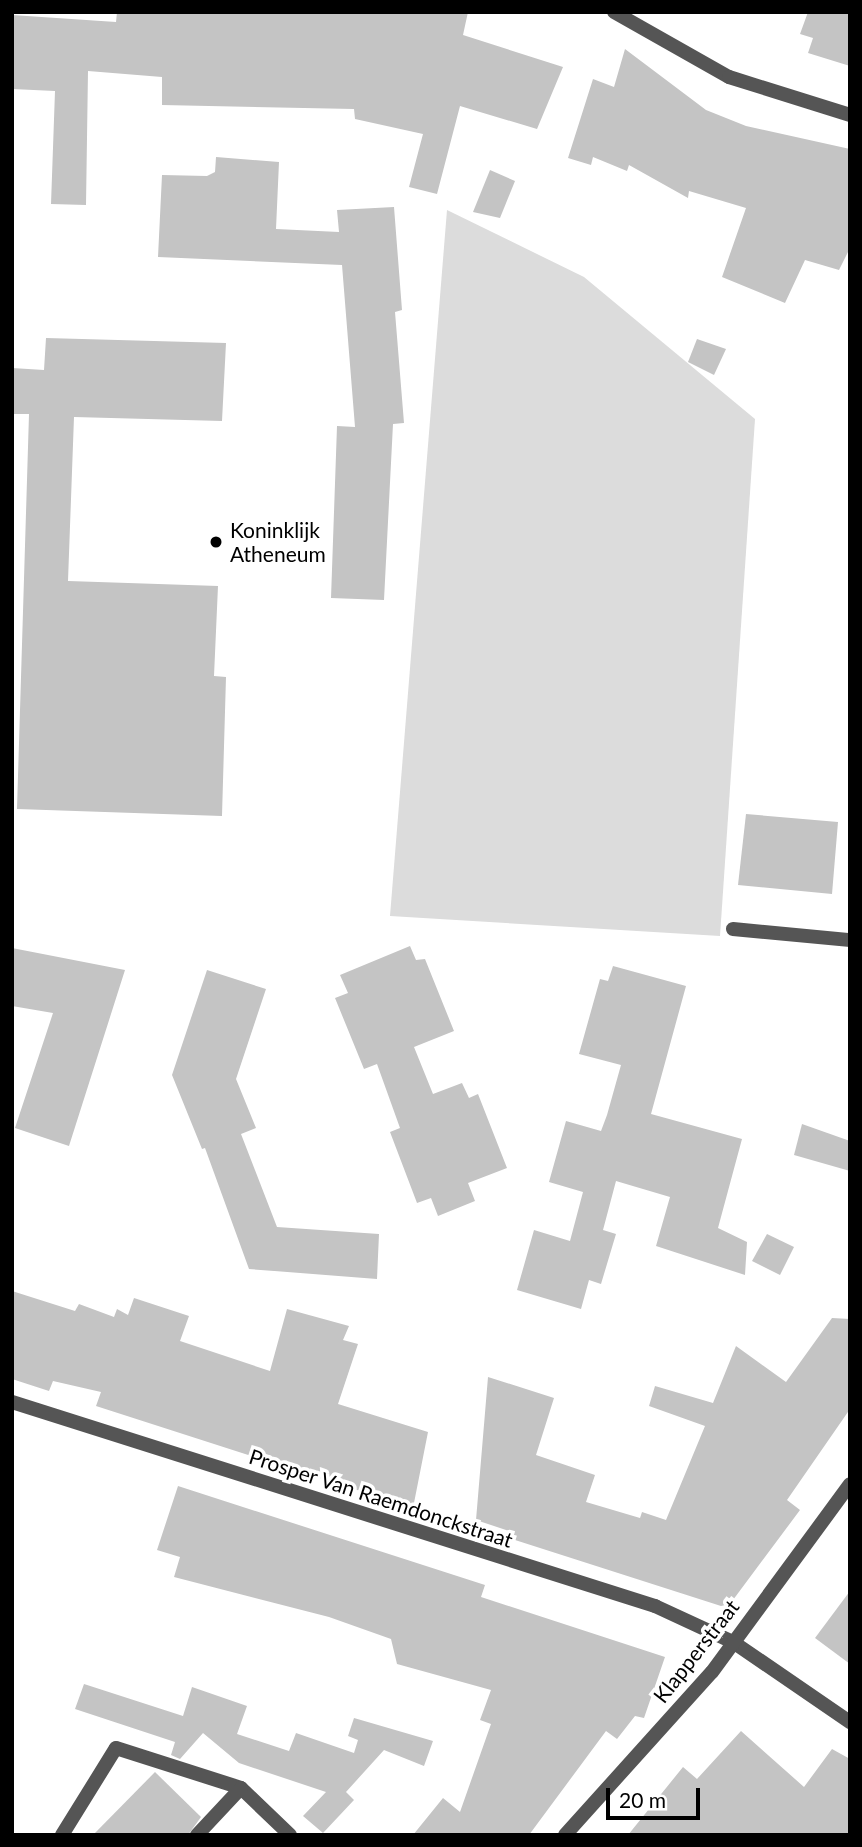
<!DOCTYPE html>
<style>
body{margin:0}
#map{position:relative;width:862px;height:1847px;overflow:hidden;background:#fff;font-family:Lato,sans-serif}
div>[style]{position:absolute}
.green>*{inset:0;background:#dcdcdc}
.building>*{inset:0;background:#c4c4c4}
.service>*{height:14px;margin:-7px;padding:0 7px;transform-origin:7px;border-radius:7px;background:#555}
.minor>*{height:14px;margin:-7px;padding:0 7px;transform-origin:7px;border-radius:7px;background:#555}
.tertiary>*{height:14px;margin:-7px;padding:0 7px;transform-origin:7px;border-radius:7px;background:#555}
.dots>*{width:19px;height:19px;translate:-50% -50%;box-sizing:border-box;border:4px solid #fff;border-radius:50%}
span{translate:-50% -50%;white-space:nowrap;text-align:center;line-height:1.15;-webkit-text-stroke:7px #fff;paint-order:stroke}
.poi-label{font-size:21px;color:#000}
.left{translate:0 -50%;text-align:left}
.street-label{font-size:21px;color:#000}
.frame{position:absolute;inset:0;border:14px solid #000;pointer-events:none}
.scale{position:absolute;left:606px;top:1788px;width:94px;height:32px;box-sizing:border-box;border:4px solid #000;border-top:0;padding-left:9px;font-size:21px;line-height:24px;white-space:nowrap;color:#000;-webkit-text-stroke:5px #fff;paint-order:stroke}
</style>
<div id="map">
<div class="green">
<i style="clip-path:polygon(447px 210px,584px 277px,755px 419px,720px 936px,390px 916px)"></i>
</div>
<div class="building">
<i style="clip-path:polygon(117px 12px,468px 12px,463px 35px,563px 67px,537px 129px,460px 106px,437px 194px,409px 187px,423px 134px,355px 119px,354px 109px,162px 105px,162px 77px,88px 71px,86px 205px,51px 204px,55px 91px,12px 89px,12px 15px,116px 22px)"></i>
<i style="clip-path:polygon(808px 12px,850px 12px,850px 66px,808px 53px,813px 38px,800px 34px)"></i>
<i style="clip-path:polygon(625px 49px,706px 110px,746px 126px,850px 149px,850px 248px,839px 270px,805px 260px,785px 303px,722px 277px,746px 208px,689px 191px,688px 198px,629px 165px,627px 171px,593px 157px,591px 165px,568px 158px,593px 79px,614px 87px)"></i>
<i style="clip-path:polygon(216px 157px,279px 162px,276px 229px,339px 232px,337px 210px,394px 207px,402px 310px,395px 312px,404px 423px,393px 424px,384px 600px,331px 598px,337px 426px,355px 427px,342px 265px,158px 257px,162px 175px,207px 176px,215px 172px)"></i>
<i style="clip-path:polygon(490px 170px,515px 181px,500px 218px,473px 212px)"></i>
<i style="clip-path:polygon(46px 338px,226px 343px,222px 421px,74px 417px,68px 581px,218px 586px,214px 676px,226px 677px,222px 816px,17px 809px,29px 414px,12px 414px,12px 368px,44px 370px)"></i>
<i style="clip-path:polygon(697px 339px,726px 349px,714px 375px,688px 362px)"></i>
<i style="clip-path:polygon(746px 814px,838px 822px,832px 894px,738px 885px)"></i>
<i style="clip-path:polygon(410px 946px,416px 960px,425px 959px,454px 1031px,414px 1047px,433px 1094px,462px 1083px,469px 1098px,478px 1094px,507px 1168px,468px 1183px,475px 1201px,438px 1216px,431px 1198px,417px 1203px,390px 1132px,400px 1128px,377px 1064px,364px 1069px,335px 998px,348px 993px,340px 975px)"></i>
<i style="clip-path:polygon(12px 948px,125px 970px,69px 1146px,15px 1128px,53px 1013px,12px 1006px)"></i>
<i style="clip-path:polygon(613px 966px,686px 986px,651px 1114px,742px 1139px,718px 1228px,747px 1242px,745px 1275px,656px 1246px,670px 1197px,616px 1181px,603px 1230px,616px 1234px,601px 1284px,589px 1280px,581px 1309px,517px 1290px,534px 1230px,570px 1241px,583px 1192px,549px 1182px,566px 1121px,601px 1131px,607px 1115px,621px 1065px,579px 1054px,600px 979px,608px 981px)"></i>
<i style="clip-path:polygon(207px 970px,266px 989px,236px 1079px,256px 1128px,241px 1134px,277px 1227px,379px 1234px,377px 1279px,249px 1269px,205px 1148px,202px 1149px,172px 1075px)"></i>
<i style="clip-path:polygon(802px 1124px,850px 1141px,850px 1171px,794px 1155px)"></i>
<i style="clip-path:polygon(767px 1234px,794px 1247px,780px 1275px,752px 1261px)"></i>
<i style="clip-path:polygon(12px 1291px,75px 1311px,79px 1304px,114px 1317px,117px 1309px,128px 1315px,134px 1298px,189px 1316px,180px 1341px,270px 1371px,287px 1309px,349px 1326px,343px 1340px,358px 1344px,338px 1404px,428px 1432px,413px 1508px,96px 1406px,101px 1392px,53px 1381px,49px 1391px,12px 1379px)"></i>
<i style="clip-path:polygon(832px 1318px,850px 1319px,850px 1409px,787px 1500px,800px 1510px,730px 1604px,721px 1606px,506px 1537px,509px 1531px,476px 1520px,488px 1377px,554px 1398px,536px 1455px,595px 1475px,586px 1502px,640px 1518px,642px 1512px,666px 1520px,705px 1426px,649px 1406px,655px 1386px,713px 1403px,736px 1346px,786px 1382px)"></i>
<i style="clip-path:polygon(178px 1486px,485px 1585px,481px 1597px,665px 1657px,644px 1718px,635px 1716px,617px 1739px,606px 1731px,529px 1835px,413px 1835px,443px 1798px,460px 1812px,491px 1724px,480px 1720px,491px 1690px,397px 1664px,391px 1639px,329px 1617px,174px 1577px,180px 1557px,157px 1550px)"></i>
<i style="clip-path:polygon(850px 1591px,850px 1664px,815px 1638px)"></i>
<i style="clip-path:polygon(84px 1684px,183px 1716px,192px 1687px,247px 1706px,237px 1734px,289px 1751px,296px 1733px,354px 1753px,358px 1740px,348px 1736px,354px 1718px,433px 1741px,424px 1766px,384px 1750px,346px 1792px,354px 1800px,323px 1833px,303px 1816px,326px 1792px,239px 1763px,203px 1733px,180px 1759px,171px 1755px,175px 1742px,75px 1709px)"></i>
<i style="clip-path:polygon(741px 1731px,804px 1787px,832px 1749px,850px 1759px,850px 1835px,628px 1835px,683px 1767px,697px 1779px)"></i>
<i style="clip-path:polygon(155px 1772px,201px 1817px,188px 1835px,93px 1835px)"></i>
</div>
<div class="service">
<i style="left:62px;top:1835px;width:102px;rotate:-58.2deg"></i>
<i style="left:116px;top:1748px;width:131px;rotate:17.7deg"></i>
<i style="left:241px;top:1788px;width:68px;rotate:43.8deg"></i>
<i style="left:197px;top:1835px;width:64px;rotate:-46.9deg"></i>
</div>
<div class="minor">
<i style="left:614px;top:12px;width:132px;rotate:29.5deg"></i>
<i style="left:729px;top:77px;width:127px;rotate:17.4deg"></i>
<i style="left:733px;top:929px;width:118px;rotate:5.4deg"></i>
<i style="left:12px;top:1402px;width:675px;rotate:17.6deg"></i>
<i style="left:655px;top:1606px;width:86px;rotate:24.8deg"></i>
</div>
<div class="tertiary">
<i style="left:733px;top:1642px;width:142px;rotate:34.4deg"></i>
<i style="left:565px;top:1835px;width:219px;rotate:-48deg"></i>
<i style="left:712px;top:1672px;width:233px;rotate:-53.7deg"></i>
</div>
<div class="dots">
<i style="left:216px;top:542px;background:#000"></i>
</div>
<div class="poi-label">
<span class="left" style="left:230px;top:542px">Koninklijk<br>Atheneum</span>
</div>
<div class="street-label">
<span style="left:381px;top:1498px;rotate:18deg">Prosper Van Raemdonckstraat</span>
<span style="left:696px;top:1651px;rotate:-52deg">Klapperstraat</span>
</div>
<div class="frame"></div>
<div class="scale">20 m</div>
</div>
